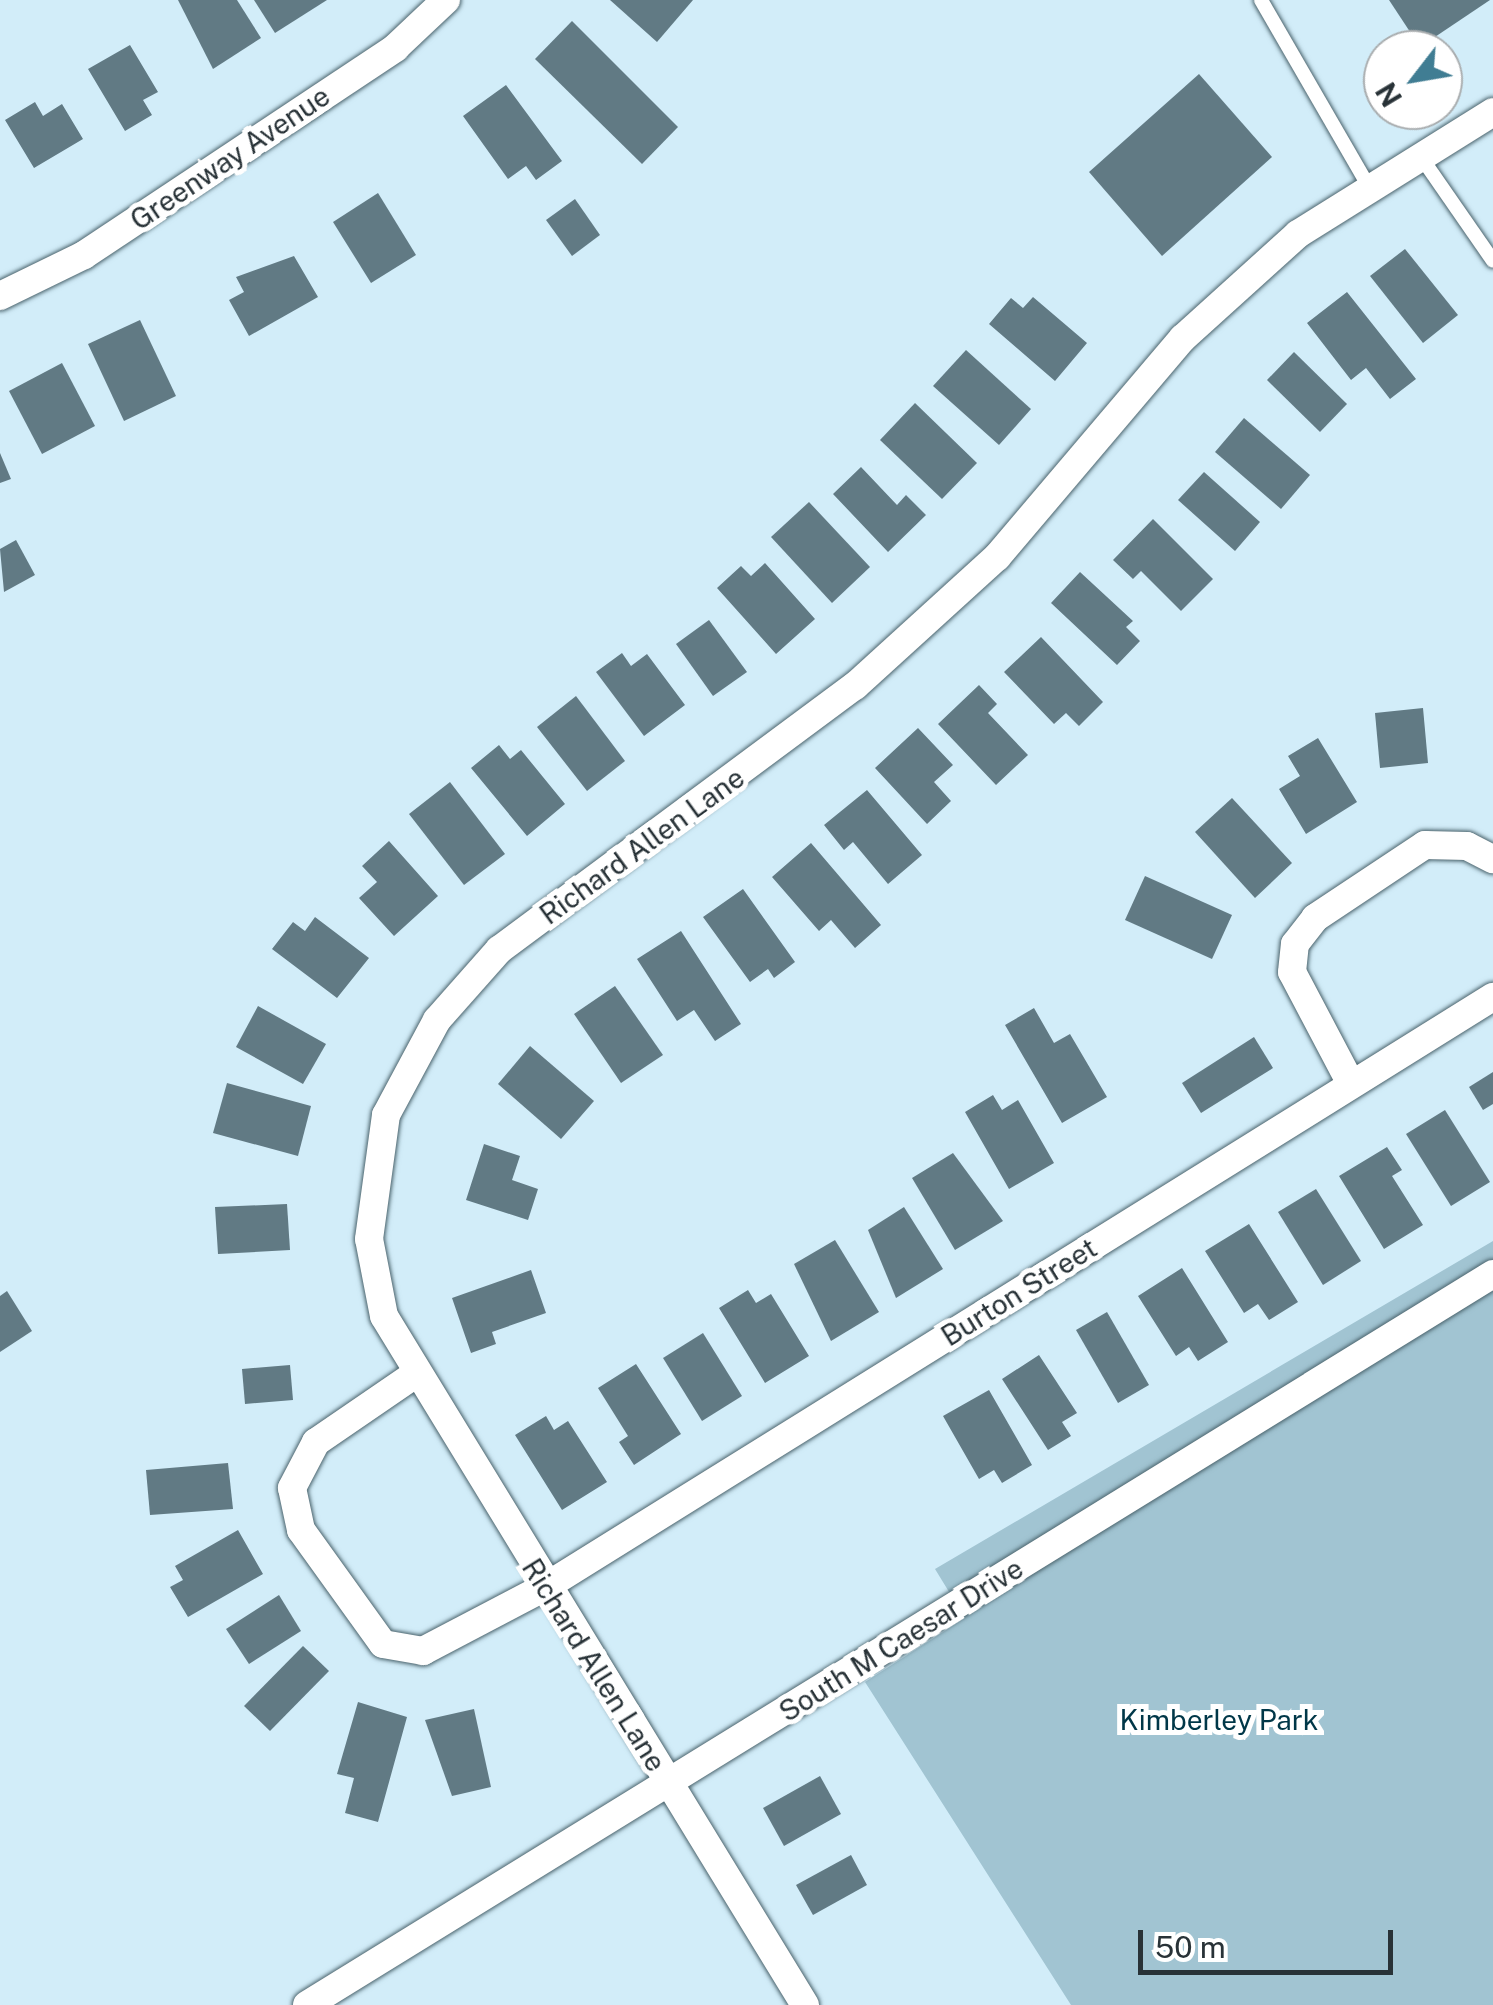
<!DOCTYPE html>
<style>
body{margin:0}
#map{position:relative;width:1493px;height:2005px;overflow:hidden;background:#d2edf9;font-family:"Public Sans",sans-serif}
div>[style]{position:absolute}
.green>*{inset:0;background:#a1c4d2}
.building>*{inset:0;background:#617a84}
.roads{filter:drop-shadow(0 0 2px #4a636c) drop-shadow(0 0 2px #4a636c)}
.service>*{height:14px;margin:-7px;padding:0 7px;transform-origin:7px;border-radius:7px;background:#fff}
.minor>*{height:28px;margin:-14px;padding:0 14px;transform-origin:14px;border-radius:14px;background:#fff}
span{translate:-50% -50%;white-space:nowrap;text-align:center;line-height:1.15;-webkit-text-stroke:10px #fff;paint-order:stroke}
.street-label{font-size:28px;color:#283237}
.park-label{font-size:28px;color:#003748}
.north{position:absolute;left:1363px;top:30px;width:100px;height:100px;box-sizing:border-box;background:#fff;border:2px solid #a9adaf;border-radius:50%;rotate:239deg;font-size:28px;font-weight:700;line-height:40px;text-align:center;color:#283237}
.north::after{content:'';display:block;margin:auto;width:35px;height:45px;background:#407d93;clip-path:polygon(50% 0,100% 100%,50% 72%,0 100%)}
.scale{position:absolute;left:1138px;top:1930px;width:255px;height:45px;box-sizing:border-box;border:5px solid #283237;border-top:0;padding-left:12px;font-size:30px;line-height:35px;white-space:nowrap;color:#283237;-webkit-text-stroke:8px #fff;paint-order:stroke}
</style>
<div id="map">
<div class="green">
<i style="clip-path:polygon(1493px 1241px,1493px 2005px,1071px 2005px,865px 1682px,965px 1618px,935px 1569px)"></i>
</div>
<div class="building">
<i style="clip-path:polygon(178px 0,237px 0,261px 38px,213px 69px)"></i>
<i style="clip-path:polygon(254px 0,327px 0,275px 33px)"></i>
<i style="clip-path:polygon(610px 0,693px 0,657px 42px)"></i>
<i style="clip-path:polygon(1389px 0,1490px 0,1420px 47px)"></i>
<i style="clip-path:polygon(572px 21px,678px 127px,642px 164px,535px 59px)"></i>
<i style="clip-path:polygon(130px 45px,158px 92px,143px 100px,152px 115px,125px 131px,88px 69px)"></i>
<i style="clip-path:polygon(1199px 74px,1272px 157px,1162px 256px,1089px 172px)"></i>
<i style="clip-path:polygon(506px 85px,562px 161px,536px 180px,526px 166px,508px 179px,463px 116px)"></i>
<i style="clip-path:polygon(35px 102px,43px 116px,62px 104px,83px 139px,34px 168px,5px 120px)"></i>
<i style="clip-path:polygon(378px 193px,416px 255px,371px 283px,333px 222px)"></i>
<i style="clip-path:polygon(575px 199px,600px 235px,572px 256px,546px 220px)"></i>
<i style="clip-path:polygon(1405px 249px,1458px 315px,1423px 343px,1370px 276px)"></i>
<i style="clip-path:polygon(294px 256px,318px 297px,249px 336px,229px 300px,244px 292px,236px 277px)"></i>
<i style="clip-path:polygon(1347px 292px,1416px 379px,1390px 399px,1366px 368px,1351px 380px,1307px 323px)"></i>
<i style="clip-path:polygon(1033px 297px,1087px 343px,1055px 381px,989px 324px,1011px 298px,1023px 308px)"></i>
<i style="clip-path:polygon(140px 320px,176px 396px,124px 421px,88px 344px)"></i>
<i style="clip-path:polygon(966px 350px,1031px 409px,999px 445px,933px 386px)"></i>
<i style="clip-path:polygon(1294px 352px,1347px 404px,1320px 432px,1267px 380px)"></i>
<i style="clip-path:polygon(62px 363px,95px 426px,42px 454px,9px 391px)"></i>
<i style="clip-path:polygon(915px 403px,977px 463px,942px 499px,880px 440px)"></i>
<i style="clip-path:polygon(1244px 418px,1310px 475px,1281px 509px,1215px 452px)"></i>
<i style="clip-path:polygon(0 453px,11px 479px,0 483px)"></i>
<i style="clip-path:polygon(861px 467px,897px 505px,906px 495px,926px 515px,888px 552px,833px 494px)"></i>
<i style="clip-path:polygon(1204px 472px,1260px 522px,1235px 551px,1178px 500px)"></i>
<i style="clip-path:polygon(809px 502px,870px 567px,832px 603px,771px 537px)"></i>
<i style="clip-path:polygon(1153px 519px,1213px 579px,1181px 611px,1141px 571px,1133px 579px,1113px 560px)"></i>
<i style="clip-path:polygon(16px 540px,35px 575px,4px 592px,0 549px)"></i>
<i style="clip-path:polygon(765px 563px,815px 619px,776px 654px,717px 588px,741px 566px,751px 576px)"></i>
<i style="clip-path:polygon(1080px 572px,1133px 621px,1126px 627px,1140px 641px,1117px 665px,1051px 603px)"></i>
<i style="clip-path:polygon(709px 620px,747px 672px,713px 696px,676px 644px)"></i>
<i style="clip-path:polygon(1041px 637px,1103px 702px,1079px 726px,1066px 713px,1054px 724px,1004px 672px)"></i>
<i style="clip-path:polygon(622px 653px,631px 666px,647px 654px,685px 705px,644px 736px,596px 672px)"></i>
<i style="clip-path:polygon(979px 685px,997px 704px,988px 713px,1028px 755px,996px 785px,938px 724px)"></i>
<i style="clip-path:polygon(576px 696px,625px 761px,587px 791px,537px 727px)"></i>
<i style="clip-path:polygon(1423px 708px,1428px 763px,1380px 768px,1375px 713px)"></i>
<i style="clip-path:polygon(918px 728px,953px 765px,934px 782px,951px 801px,927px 824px,875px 768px)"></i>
<i style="clip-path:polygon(1318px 738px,1357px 802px,1306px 834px,1279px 789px,1300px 776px,1288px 756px)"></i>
<i style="clip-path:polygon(499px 745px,510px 759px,521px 750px,565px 804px,527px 836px,471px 768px)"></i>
<i style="clip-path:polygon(450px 782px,505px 854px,464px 885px,409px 814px)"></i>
<i style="clip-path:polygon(867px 790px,922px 855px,888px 884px,853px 842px,844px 850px,824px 825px)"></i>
<i style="clip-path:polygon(1232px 798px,1292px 863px,1255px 898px,1195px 832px)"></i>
<i style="clip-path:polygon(389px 841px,438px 896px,394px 936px,359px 898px,377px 882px,362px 866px)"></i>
<i style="clip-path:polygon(811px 843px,881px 925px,855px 948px,831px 920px,819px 931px,772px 877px)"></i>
<i style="clip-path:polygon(1145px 876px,1232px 915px,1212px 959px,1125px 920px)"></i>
<i style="clip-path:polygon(743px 889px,795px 962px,774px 978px,768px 969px,750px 982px,703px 917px)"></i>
<i style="clip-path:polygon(315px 917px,369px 958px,337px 998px,272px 949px,293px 922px,305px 931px)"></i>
<i style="clip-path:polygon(681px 931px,741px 1024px,715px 1041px,694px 1010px,677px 1021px,637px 959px)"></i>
<i style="clip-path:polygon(615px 986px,663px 1055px,621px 1083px,574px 1014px)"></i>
<i style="clip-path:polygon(258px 1006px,326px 1044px,303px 1084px,236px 1047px)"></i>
<i style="clip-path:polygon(1034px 1008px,1054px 1043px,1070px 1034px,1107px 1097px,1062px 1123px,1005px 1025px)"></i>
<i style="clip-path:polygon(1254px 1037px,1273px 1068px,1201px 1113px,1182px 1083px)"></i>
<i style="clip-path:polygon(530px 1046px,594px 1101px,561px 1139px,498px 1084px)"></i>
<i style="clip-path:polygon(1493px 1072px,1493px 1104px,1483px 1110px,1469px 1087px)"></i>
<i style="clip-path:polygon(227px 1083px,311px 1106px,298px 1156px,213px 1133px)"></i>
<i style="clip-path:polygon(993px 1095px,1002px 1110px,1018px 1100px,1054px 1163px,1009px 1189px,965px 1112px)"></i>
<i style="clip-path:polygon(1445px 1110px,1490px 1182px,1451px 1206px,1406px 1134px)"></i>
<i style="clip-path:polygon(484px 1144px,520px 1156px,512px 1180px,538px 1189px,528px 1220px,466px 1200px)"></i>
<i style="clip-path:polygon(1387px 1147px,1402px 1170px,1392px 1176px,1423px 1225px,1384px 1249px,1339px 1176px)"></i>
<i style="clip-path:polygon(953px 1153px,1003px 1221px,955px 1250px,912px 1178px)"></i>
<i style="clip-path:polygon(1316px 1189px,1361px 1261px,1323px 1285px,1278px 1212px)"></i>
<i style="clip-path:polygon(287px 1204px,290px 1250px,218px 1254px,215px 1207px)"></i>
<i style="clip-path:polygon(904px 1207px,943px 1269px,896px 1298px,868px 1230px)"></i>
<i style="clip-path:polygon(1249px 1224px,1298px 1302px,1269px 1320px,1258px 1304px,1244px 1313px,1205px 1251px)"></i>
<i style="clip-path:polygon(835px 1240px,879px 1312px,831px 1341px,794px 1264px)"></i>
<i style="clip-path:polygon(1182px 1268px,1228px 1342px,1198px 1361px,1189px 1347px,1176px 1356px,1138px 1296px)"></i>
<i style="clip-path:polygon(531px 1270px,546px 1313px,492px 1332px,496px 1344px,471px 1353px,452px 1298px)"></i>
<i style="clip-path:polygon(748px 1290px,756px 1303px,771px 1294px,809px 1356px,765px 1383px,719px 1308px)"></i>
<i style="clip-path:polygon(7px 1291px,32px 1331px,0 1352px,0 1296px)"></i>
<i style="clip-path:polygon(1107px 1312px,1149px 1385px,1118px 1403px,1076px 1330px)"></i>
<i style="clip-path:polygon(703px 1333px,742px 1396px,702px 1421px,663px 1358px)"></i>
<i style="clip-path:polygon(1039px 1355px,1077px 1413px,1062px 1422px,1071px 1436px,1048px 1450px,1002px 1379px)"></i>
<i style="clip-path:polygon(636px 1364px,681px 1434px,634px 1465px,619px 1442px,628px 1436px,598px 1388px)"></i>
<i style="clip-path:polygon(290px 1365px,293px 1400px,245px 1404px,242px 1369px)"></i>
<i style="clip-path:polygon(989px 1390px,1032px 1465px,1002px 1483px,994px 1470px,979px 1479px,943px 1416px)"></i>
<i style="clip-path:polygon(546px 1416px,554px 1430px,568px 1421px,607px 1482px,562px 1510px,515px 1435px)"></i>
<i style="clip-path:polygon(228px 1463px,233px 1509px,150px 1515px,146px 1470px)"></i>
<i style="clip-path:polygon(238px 1530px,263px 1574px,188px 1617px,170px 1587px,183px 1580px,175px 1566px)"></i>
<i style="clip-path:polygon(279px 1595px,301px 1631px,249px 1664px,226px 1629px)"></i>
<i style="clip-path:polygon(303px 1646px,329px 1671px,270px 1731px,244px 1706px)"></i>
<i style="clip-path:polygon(358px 1702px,407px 1717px,378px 1822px,345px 1813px,354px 1778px,337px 1774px)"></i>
<i style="clip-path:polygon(474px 1709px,491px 1787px,452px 1796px,425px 1720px)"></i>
<i style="clip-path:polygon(820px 1776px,841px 1814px,784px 1846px,763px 1808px)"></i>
<i style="clip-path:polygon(851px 1855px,867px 1885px,813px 1915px,796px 1885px)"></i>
</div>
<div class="roads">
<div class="service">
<i style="left:1261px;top:0;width:218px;rotate:60deg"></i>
<i style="left:1421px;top:157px;width:126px;rotate:55.3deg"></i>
</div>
<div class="minor">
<i style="left:0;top:296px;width:93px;rotate:-26deg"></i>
<i style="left:84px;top:255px;width:374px;rotate:-33.6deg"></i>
<i style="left:395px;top:48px;width:70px;rotate:-43.3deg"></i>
<i style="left:1350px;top:1082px;width:124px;rotate:-117.8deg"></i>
<i style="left:1292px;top:972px;width:28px;rotate:-84deg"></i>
<i style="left:1295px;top:944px;width:33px;rotate:-52deg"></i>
<i style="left:1315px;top:918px;width:132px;rotate:-33.6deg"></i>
<i style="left:1425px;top:845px;width:42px;rotate:1.4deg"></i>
<i style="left:1467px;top:846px;width:29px;rotate:27deg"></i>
<i style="left:414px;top:1375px;width:119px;rotate:145.6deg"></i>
<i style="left:316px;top:1442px;width:52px;rotate:117.6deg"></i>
<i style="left:292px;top:1488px;width:43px;rotate:77.9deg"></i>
<i style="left:301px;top:1530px;width:140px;rotate:54.3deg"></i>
<i style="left:383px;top:1644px;width:41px;rotate:9.9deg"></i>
<i style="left:423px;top:1651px;width:138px;rotate:-27.7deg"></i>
<i style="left:545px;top:1587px;width:1117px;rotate:-31.9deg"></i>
<i style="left:307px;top:2005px;width:1393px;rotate:-31.65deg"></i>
<i style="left:805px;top:2005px;width:807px;rotate:-121.43deg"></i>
<i style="left:384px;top:1316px;width:78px;rotate:-101deg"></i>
<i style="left:369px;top:1239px;width:125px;rotate:-82.2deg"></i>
<i style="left:386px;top:1115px;width:108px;rotate:-61.8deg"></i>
<i style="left:437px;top:1020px;width:94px;rotate:-48.5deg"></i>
<i style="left:499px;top:950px;width:443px;rotate:-36.6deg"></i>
<i style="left:855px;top:686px;width:192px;rotate:-42.3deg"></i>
<i style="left:997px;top:557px;width:287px;rotate:-49.7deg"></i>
<i style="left:1183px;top:338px;width:155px;rotate:-42.1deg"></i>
<i style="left:1298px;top:234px;width:230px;rotate:-32deg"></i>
</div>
</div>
<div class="street-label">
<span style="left:230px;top:158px;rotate:-34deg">Greenway Avenue</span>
<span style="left:642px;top:846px;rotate:-36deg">Richard Allen Lane</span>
<span style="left:1019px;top:1292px;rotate:-32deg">Burton Street</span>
<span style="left:901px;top:1640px;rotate:-32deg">South M Caesar Drive</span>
<span style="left:594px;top:1665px;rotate:58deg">Richard Allen Lane</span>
</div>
<div class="park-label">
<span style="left:1219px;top:1720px">Kimberley Park</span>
</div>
<div class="north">N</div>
<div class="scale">50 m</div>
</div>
